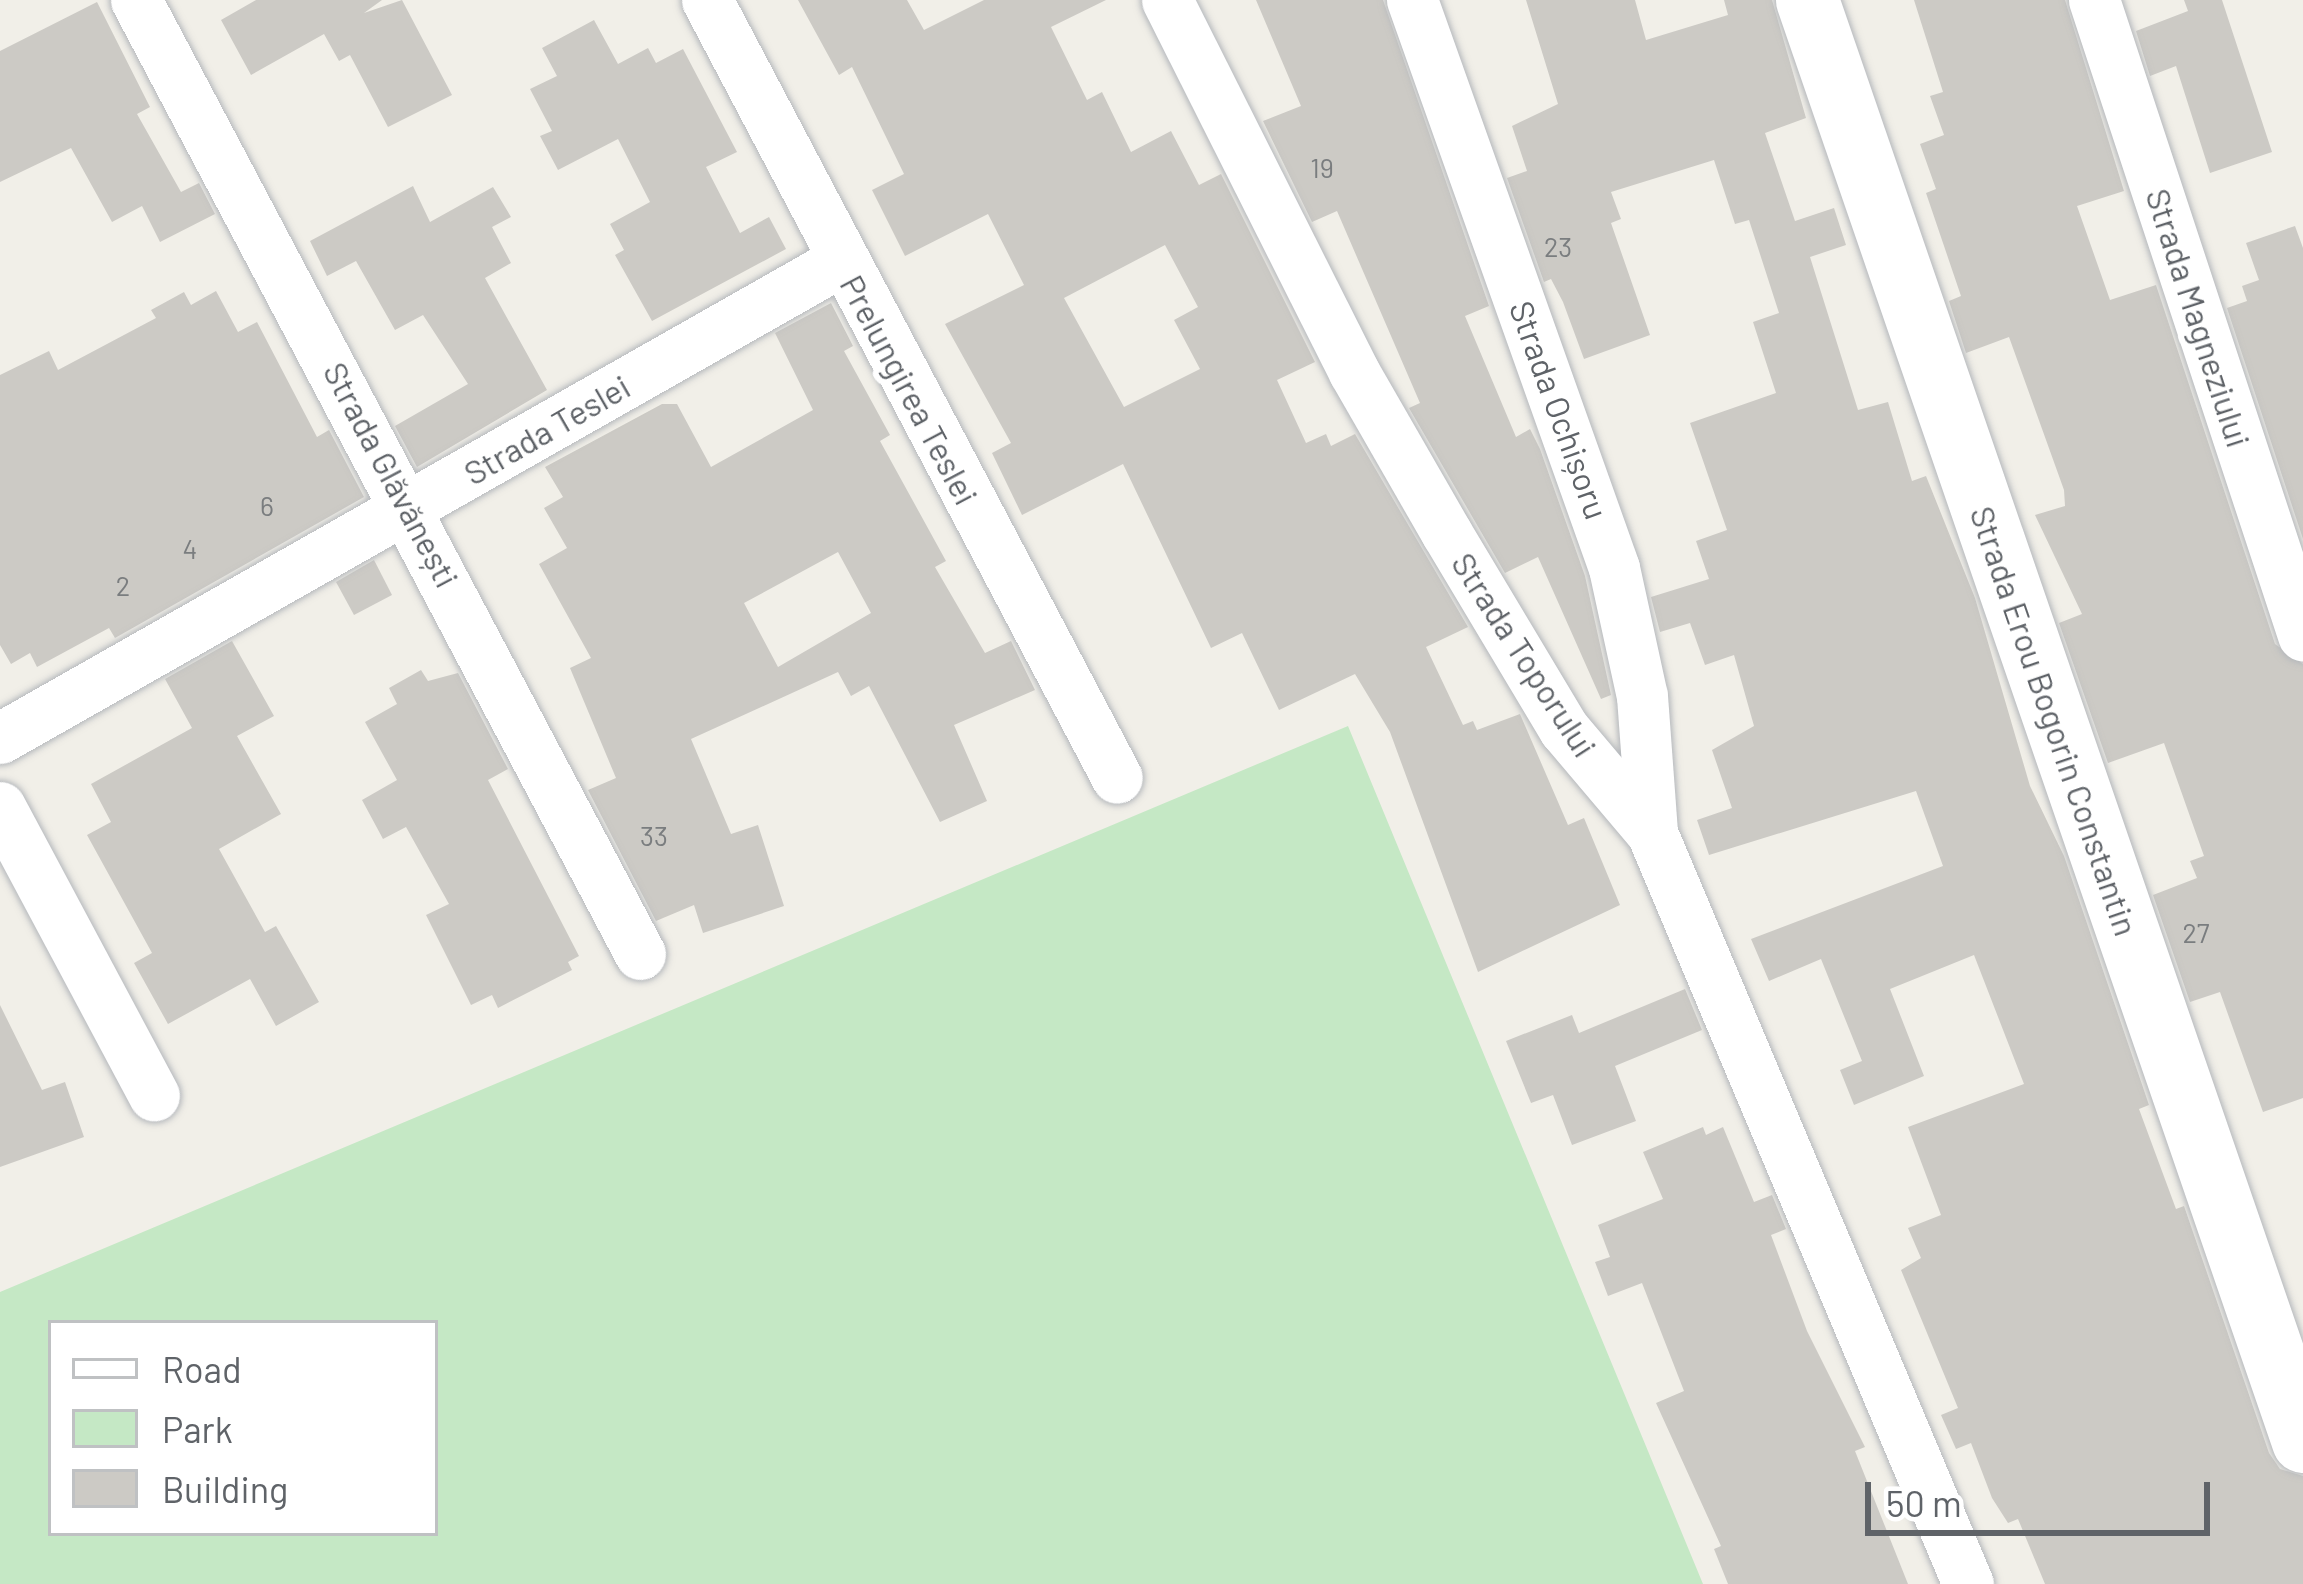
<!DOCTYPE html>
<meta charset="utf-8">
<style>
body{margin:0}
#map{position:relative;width:2303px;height:1584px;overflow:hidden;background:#f1efe8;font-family:Barlow,sans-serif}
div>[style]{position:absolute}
.green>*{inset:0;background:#c5e8c5}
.building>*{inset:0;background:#cccac5}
.roads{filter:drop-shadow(0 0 3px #b5b8bc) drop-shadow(0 0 3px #b5b8bc)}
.minor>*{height:51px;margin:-25.5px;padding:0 25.5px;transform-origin:25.5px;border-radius:25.5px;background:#fff}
.tertiary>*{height:63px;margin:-31.5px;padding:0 31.5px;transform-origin:31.5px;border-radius:31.5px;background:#fff}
span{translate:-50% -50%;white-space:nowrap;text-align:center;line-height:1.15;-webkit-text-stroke:12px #fff;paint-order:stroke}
.number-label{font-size:27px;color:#7a7d7f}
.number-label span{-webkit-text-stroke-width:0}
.street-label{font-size:33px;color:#5f6368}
.legend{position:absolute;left:48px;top:1320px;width:390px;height:216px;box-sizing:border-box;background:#fff;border:3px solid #bfc1c3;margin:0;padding:15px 21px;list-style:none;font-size:36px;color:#5f6368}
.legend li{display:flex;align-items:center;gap:24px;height:60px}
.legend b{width:60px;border:3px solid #bfc1c3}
.scale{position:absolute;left:1865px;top:1482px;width:345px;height:54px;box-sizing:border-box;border:6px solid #5f6368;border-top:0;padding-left:15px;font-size:36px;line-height:42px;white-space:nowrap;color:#5f6368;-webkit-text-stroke:9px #fff;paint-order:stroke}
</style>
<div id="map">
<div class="green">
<i style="clip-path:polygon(evenodd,1348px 726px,1703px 1584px,0 1584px,0 1292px,1348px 726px,51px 1323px,435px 1323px,435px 1533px,51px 1533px,51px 1323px)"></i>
</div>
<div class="building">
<i style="clip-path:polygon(256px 0,382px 0,364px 13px,402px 0,452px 95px,388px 127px,350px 55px,339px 61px,324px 34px,251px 75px,221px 20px)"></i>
<i style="clip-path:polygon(evenodd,798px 0,907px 0,924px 30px,984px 0,1106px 0,1051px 27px,1087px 100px,1102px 92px,1131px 152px,1171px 131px,1199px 185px,1221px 174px,1315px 362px,1277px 380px,1306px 443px,1326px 434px,1331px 446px,1355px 434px,1468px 627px,1426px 647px,1463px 725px,1473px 721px,1477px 730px,1520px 714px,1568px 825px,1584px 818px,1620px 905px,1478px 972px,1390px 732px,1355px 674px,1279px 710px,1242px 633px,1211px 648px,1123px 464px,1022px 515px,992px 453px,1011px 443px,945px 324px,1024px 285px,988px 214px,905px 256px,872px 190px,904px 174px,852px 67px,839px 75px,798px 0,1165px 245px,1198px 307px,1174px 320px,1200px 369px,1124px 407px,1064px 298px,1165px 245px)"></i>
<i style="clip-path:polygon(1256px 0,1383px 0,1489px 306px,1465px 316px,1516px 437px,1530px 429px,1540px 449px,1585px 576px,1611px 695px,1601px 699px,1538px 557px,1505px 573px,1409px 408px,1420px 403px,1337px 211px,1312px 222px,1263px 121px,1301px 106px)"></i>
<i style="clip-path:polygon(1526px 0,1635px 0,1646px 40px,1728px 15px,1724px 0,1772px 0,1806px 118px,1765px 133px,1795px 221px,1834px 208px,1846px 245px,1810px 257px,1858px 410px,1888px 402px,1912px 481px,1926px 476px,1975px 598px,2030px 786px,2064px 856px,2149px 1105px,2139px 1109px,2176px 1209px,2184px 1206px,2269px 1453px,2280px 1469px,2303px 1476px,2303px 1584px,2045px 1584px,2018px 1519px,2008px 1523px,1992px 1498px,1971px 1443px,1956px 1449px,1941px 1415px,1958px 1408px,1901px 1270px,1921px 1258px,1908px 1228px,1941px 1215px,1908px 1127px,2024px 1084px,1974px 955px,1890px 989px,1924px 1076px,1854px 1105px,1840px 1070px,1862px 1061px,1821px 959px,1769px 981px,1751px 939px,1943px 866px,1916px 791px,1709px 855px,1697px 820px,1732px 808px,1712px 750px,1754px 726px,1734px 655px,1705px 665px,1690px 623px,1660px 632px,1651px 597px,1709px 579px,1696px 541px,1727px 530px,1690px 423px,1776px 393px,1753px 322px,1779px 313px,1749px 220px,1735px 224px,1714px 160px,1611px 192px,1621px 219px,1611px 223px,1650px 335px,1584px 359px,1563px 302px,1551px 279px,1544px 282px,1507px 178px,1527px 171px,1512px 126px,1558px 104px)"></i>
<i style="clip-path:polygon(1914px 0,2065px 0,2124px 191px,2077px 206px,2110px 300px,2156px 285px,2275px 644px,2303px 664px,2303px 1098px,2263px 1112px,2220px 992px,2190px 1002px,2153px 895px,2197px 878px,2190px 861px,2204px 856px,2164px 743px,2108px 763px,2059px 623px,2082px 614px,2035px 515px,2065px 506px,2064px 490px,2009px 337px,1966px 353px,1949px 301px,1961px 296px,1926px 193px,1936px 189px,1920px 144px,1944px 135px,1930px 96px,1943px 92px)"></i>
<i style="clip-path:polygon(2184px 0,2222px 0,2272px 152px,2210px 173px,2176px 66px,2150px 76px,2136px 31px,2188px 11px)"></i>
<i style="clip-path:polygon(97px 2px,150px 107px,137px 114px,181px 192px,199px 183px,215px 214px,160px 242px,142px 206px,112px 222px,71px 148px,0 182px,0 51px)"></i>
<i style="clip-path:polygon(594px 20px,618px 64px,648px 48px,656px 63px,683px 49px,737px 152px,706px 167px,740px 233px,769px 217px,786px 249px,652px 321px,615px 255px,624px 250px,610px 224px,650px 202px,618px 139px,558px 170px,540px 136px,552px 131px,530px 89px,557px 76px,542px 48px)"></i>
<i style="clip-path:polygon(413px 186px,430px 222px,493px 187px,511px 217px,492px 227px,511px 263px,485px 278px,547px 390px,417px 467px,395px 426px,468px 384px,423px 315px,395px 330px,356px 261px,327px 276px,310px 241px)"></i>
<i style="clip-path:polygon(2295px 226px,2303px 248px,2303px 539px,2227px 308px,2247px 301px,2242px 286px,2259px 280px,2246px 243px)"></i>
<i style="clip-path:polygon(216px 291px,238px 332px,257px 322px,317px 437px,329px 430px,364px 497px,115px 638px,109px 628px,37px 667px,30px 653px,11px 664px,0 645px,0 375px,49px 351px,58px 370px,156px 318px,151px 310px,184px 292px,191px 305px)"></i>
<i style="clip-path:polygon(evenodd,831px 303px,853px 346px,844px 351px,890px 435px,880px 441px,946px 561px,935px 567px,985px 653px,1011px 641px,1035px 690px,954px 725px,987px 801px,940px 822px,869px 686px,851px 696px,838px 672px,691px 739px,731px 834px,758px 825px,784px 906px,703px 933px,694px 905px,656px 921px,588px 790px,616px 778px,570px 668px,591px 658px,539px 564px,567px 548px,544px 508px,563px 497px,545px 467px,662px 404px,677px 404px,711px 467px,813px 410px,775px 333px,831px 303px,838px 552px,871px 613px,778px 667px,744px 603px,838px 552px)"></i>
<i style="clip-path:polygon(374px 560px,392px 595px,354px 615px,336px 582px)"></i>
<i style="clip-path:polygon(232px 641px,274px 716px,237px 736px,281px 814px,219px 849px,265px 932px,276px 926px,319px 1002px,276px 1026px,250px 979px,168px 1024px,134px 963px,152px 953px,87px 835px,111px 822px,91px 784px,192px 728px,165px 679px)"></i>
<i style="clip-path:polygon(421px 670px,428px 681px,458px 673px,508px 769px,488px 780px,579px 956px,568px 962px,572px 970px,498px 1008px,492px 995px,471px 1005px,426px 915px,449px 904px,406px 827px,383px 839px,362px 800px,397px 780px,365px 722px,397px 704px,389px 688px)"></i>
<i style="clip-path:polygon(1685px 989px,1702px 1030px,1615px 1066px,1636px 1121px,1572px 1145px,1553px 1095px,1531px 1103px,1506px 1041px,1572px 1015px,1579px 1033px)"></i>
<i style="clip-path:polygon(0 1005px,42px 1090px,65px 1082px,84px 1137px,0 1167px)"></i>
<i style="clip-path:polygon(1703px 1127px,1706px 1135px,1723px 1127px,1754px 1202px,1772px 1195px,1786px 1229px,1771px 1235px,1807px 1331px,1865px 1447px,1855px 1451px,1908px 1584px,1728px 1584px,1714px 1549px,1721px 1546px,1656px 1403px,1684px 1391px,1642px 1283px,1608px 1296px,1595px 1262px,1610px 1257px,1598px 1225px,1663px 1199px,1643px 1152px)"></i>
</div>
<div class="roads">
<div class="minor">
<i style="left:136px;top:0;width:1079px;rotate:62.15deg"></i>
<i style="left:707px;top:0;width:879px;rotate:62.21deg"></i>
<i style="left:1167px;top:0;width:416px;rotate:63.3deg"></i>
<i style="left:1354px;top:372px;width:185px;rotate:60.1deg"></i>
<i style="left:1446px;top:532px;width:230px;rotate:59.1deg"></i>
<i style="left:1564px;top:729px;width:136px;rotate:49.8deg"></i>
<i style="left:1652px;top:833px;width:815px;rotate:67.18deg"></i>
<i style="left:1412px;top:0;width:603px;rotate:70.42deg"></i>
<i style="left:1614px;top:568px;width:131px;rotate:77.7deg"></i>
<i style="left:1642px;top:696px;width:137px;rotate:85.8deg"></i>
<i style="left:2094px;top:0;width:669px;rotate:71.78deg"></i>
<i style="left:0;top:738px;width:967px;rotate:-29.56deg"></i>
<i style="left:0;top:807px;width:327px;rotate:61.9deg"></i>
</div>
<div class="tertiary">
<i style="left:1807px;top:0;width:1524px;rotate:71.01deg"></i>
</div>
</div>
<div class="number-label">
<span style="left:1322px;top:168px">19</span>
<span style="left:1558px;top:247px">23</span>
<span style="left:267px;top:506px">6</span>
<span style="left:190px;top:549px">4</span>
<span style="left:123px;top:586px">2</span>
<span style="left:654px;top:836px">33</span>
<span style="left:2196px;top:933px">27</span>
</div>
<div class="street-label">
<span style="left:2198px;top:318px;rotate:72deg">Strada Magneziului</span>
<span style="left:909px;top:390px;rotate:62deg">Prelungirea Teslei</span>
<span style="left:1559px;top:410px;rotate:70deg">Strada Ochișoru</span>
<span style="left:547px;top:430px;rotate:-30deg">Strada Teslei</span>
<span style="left:391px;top:475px;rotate:62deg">Strada Glăvănești</span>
<span style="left:1524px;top:655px;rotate:57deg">Strada Toporului</span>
<span style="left:2054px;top:721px;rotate:71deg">Strada Erou Bogorin Constantin</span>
</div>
<ul class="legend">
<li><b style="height:15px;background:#fff"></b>Road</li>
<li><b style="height:33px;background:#c5e8c5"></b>Park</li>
<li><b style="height:33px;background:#cccac5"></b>Building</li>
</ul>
<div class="scale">50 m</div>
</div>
